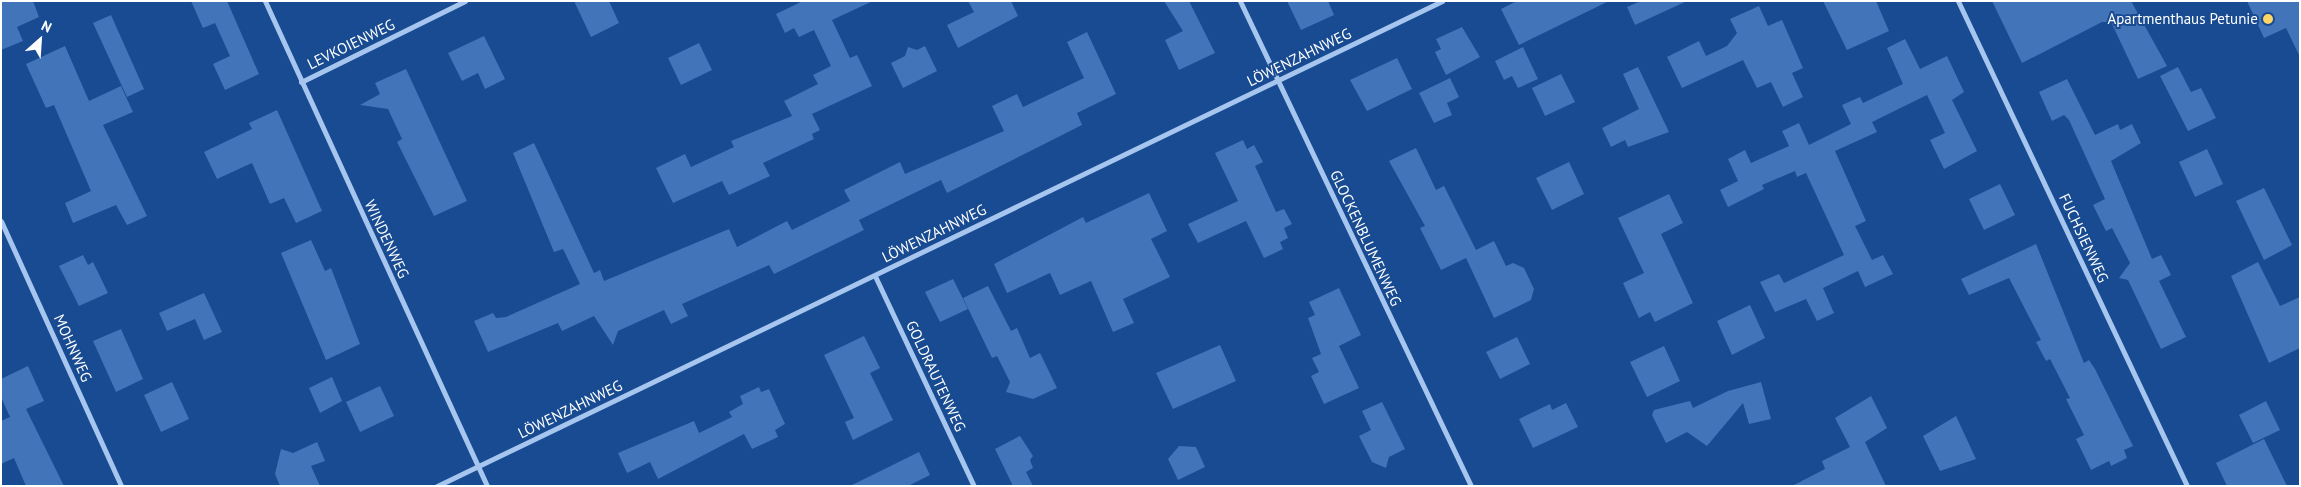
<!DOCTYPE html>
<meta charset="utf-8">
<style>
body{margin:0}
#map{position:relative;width:2301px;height:487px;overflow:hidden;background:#184b91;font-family:"PT Sans",sans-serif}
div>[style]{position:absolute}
.building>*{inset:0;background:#4174b9}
.street>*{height:5px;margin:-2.5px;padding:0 2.5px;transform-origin:2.5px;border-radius:2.5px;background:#a7c6ef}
.dots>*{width:14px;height:14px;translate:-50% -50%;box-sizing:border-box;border:2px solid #184b91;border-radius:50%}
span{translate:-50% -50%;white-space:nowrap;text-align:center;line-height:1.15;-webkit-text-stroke:4px #184b91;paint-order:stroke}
.poi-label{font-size:15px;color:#fff}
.right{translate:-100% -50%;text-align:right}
.street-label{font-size:15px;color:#fff}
.frame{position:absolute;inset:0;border:2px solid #fff;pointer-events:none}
.north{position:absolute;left:15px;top:15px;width:50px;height:50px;-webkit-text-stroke:4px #184b91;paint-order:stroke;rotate:26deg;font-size:14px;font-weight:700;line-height:20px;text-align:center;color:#fff}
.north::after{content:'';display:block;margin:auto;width:18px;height:22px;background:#fff;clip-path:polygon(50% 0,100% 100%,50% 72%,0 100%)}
</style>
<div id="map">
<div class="building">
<i style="clip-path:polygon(1px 1px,33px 1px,39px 17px,17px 27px,23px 41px,1px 50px)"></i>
<i style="clip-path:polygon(191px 1px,227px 1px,259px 74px,225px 90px,213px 64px,230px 56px,215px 23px,203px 28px)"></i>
<i style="clip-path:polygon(574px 1px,609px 1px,619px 23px,591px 37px)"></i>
<i style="clip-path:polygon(803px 1px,873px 1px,832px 20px,850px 58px,857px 55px,872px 86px,812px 114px,820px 130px,812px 134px,814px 139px,763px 163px,770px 176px,729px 195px,722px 181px,673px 203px,656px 168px,685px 154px,691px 167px,734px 147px,731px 141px,792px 116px,784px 101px,818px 84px,813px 75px,831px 66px,814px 30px,799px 37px,794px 28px,785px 33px,776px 14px)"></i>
<i style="clip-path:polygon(968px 1px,1011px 1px,1018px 16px,958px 48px,947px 25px,974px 12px)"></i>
<i style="clip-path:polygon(1164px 1px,1189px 1px,1215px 53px,1179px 70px,1165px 40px,1183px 31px)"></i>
<i style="clip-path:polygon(1287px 1px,1328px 1px,1334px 15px,1301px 30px)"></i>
<i style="clip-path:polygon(1517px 1px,1609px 1px,1519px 45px,1501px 9px)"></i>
<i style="clip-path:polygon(1641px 1px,1687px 1px,1635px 25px,1627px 7px)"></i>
<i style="clip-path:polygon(1823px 1px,1876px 1px,1889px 31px,1847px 50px)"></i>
<i style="clip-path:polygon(1992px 1px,2131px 1px,2167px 66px,2138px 79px,2111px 22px,2102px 22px,2022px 63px)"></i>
<i style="clip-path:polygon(2247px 1px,2300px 1px,2300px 57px,2286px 28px,2264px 38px)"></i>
<i style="clip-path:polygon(1759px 6px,1768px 26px,1782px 20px,1803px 68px,1792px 73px,1803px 97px,1783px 107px,1771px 82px,1757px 88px,1743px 60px,1682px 88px,1667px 57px,1699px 41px,1706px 56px,1727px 46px,1737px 33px,1730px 19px)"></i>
<i style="clip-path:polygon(111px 15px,144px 89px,127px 97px,93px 23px)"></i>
<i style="clip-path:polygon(1462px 27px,1480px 57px,1446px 75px,1435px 52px,1441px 49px,1436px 39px)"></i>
<i style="clip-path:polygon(1087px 32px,1116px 94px,1077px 113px,1082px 125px,947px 193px,941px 180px,859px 220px,864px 230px,774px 274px,769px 265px,682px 304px,688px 316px,671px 324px,664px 310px,618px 331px,613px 345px,594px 316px,562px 331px,558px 323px,488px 352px,474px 321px,493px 313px,496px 318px,506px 317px,580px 284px,563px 249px,554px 252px,513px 153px,534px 143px,594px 273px,600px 270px,604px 281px,729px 229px,737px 247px,787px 221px,792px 230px,850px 201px,844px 190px,900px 162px,905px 174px,1004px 131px,992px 106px,1017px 94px,1023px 107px,1084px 78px,1067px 42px)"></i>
<i style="clip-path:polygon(484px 36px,505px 79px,485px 89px,478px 73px,462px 81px,448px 53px)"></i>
<i style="clip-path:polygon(1905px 39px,1920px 69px,1947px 56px,1964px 92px,1952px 100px,1977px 151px,1944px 169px,1930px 140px,1945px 133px,1927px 95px,1872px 122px,1877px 132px,1835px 151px,1866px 221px,1855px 226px,1872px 260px,1883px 255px,1893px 274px,1865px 287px,1858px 271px,1823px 288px,1834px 313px,1817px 321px,1806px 299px,1775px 312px,1760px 282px,1779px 274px,1784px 283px,1844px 255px,1806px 173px,1797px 177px,1795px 171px,1762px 185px,1764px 189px,1728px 207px,1720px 190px,1738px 181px,1728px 159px,1745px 150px,1751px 163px,1789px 146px,1782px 131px,1799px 123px,1809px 145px,1851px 124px,1842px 105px,1860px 97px,1863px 103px,1903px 84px,1887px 48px)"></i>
<i style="clip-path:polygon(699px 43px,712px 70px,681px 85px,668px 58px)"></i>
<i style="clip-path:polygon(65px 46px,89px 101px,121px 86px,133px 112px,103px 125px,147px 216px,127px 225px,116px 205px,73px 223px,65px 203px,91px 191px,54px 105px,46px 108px,26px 64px)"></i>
<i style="clip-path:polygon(925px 46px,937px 71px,903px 88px,891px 63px,905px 56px,908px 47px,917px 50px)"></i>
<i style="clip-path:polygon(1523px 47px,1538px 79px,1518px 88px,1512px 76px,1504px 80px,1495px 61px)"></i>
<i style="clip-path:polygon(1397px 58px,1412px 89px,1367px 111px,1350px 80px)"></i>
<i style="clip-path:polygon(1638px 67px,1669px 132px,1628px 147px,1625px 140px,1611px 147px,1602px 128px,1639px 109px,1623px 74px)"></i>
<i style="clip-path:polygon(2178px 67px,2191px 92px,2201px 88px,2216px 118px,2188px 131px,2160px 76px)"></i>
<i style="clip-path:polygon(406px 69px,467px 201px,434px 216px,397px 142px,402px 139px,388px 109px,360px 105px,380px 94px,375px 83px)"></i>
<i style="clip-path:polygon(1561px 74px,1575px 102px,1545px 116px,1532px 88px)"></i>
<i style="clip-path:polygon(1450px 78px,1459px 97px,1447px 103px,1452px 115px,1434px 123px,1419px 93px)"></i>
<i style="clip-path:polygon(2067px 79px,2095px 135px,2118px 124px,2120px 130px,2132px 124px,2141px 143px,2111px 161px,2152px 259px,2161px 255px,2171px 275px,2159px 281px,2186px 337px,2161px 349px,2128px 280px,2119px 278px,2130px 263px,2112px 228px,2106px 231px,2093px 205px,2105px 199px,2069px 120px,2064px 115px,2052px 121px,2039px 92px)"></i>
<i style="clip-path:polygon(277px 110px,322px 211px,296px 223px,284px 198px,270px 204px,252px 163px,217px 179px,204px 152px,252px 129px,249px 123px)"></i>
<i style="clip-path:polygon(1243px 140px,1247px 149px,1254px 145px,1263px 162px,1255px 166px,1276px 212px,1284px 209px,1292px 224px,1284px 228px,1288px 238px,1280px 242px,1283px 249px,1264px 258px,1246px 221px,1198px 243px,1188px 224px,1238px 201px,1215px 153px)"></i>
<i style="clip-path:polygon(1416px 148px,1436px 190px,1444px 186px,1476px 250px,1494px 241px,1506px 266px,1513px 263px,1524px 268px,1534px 289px,1531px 300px,1494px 318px,1466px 258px,1441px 270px,1420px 228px,1425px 226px,1389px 161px)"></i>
<i style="clip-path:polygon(2207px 149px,2223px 184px,2195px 197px,2179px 162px)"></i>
<i style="clip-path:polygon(1569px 162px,1584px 194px,1552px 210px,1536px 178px)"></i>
<i style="clip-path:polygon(2000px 184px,2015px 215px,1984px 230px,1969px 199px)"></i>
<i style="clip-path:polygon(2264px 188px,2292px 245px,2264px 260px,2236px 201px)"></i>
<i style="clip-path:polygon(1149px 193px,1167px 231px,1151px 239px,1170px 277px,1123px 299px,1134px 323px,1113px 332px,1091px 281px,1060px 295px,1050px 273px,1007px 293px,994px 264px,1083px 217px,1086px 223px)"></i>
<i style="clip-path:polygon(1669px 194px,1683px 223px,1661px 234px,1693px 303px,1655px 322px,1650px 312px,1639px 318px,1623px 283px,1644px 273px,1618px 218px)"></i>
<i style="clip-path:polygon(311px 240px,325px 271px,331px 268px,360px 344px,326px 360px,281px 253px)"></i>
<i style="clip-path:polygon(2036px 244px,2084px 363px,2089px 360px,2095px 369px,2133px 446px,2124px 450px,2127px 458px,2111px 466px,2109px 461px,2091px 470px,2076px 439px,2084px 435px,2066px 399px,2070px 398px,2050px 359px,2046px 361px,2036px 342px,2041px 340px,2009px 278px,1969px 295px,1961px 279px)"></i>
<i style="clip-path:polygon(83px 255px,88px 265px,93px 262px,108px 293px,79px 306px,59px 266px)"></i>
<i style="clip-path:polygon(2258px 262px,2280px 306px,2300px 297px,2300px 348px,2269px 363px,2231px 276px)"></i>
<i style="clip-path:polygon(953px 279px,968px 309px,940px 322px,925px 292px)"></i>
<i style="clip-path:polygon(988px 286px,1011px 331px,1017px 328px,1030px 358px,1040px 353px,1057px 388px,1033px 399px,1006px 392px,1010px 382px,997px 356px,992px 358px,963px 298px)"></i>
<i style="clip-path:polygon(1339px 288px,1361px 335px,1339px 346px,1359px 388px,1324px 404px,1311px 376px,1319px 372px,1312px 358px,1321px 354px,1308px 318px,1315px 315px,1309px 302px)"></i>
<i style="clip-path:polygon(204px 293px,222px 332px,204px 340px,195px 319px,167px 331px,159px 313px)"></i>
<i style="clip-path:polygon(1750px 305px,1765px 338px,1732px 355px,1717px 321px)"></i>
<i style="clip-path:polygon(121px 329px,143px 379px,116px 392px,93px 341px)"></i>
<i style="clip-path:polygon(864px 336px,880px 368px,870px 373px,893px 420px,853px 440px,845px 422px,854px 418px,824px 355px)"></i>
<i style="clip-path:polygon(1517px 337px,1530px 364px,1500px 379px,1486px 352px)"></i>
<i style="clip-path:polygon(1220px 345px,1236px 381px,1173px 409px,1156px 373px)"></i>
<i style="clip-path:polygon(1664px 346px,1680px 381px,1647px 397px,1630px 362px)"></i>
<i style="clip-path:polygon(28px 366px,44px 401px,26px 409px,64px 486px,26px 486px,14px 458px,1px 464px,1px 421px,10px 417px,1px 397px,1px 379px)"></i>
<i style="clip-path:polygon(332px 377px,342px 401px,320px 413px,309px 388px)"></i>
<i style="clip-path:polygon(172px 382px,189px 419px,161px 432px,144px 395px)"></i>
<i style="clip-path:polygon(1761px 382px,1771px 419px,1749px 424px,1743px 403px,1707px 446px,1687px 432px,1666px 443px,1652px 415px,1654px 410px,1690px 401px,1693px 408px,1728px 391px)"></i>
<i style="clip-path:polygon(380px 386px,394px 416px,360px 432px,346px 402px)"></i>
<i style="clip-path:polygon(759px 387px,761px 392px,769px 389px,785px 424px,775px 430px,778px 437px,752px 449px,744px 434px,658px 479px,650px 462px,627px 473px,618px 453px,694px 421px,699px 433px,732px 417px,729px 412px,743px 404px,740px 396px)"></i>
<i style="clip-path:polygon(1871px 396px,1887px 428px,1865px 442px,1886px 486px,1792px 486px,1825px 469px,1822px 461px,1850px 447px,1835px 418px)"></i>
<i style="clip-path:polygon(2266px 401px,2280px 430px,2253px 443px,2239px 415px)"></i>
<i style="clip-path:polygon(1382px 402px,1405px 449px,1389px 457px,1386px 468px,1372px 462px,1359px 436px,1371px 430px,1362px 411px)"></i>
<i style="clip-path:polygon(1566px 403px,1578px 427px,1533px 448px,1519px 419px,1550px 404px,1552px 410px)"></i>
<i style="clip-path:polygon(1956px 416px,1976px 459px,1940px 471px,1923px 436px)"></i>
<i style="clip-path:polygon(1020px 436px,1033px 456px,1030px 460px,1033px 468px,1026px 472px,1033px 486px,1013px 486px,995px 449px)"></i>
<i style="clip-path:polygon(2264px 439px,2287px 486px,2227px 486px,2216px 463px)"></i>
<i style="clip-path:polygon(317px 442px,325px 461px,311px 466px,320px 486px,280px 486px,275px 474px,281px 449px,293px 453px)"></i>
<i style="clip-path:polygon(1179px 446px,1196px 447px,1205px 467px,1178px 480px,1168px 459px)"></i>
<i style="clip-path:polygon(919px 452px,930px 475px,908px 486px,850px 486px)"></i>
</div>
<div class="street">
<i style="left:265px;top:1px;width:533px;rotate:65.4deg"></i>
<i style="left:1240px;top:1px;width:537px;rotate:64.53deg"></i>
<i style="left:1958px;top:1px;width:536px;rotate:64.72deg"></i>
<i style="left:301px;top:82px;width:183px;rotate:-26.3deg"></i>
<i style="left:1px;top:221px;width:291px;rotate:65.6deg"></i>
<i style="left:875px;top:276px;width:232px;rotate:64.8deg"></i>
<i style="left:437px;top:486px;width:1116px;rotate:-25.76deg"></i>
</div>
<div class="dots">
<i style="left:2268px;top:19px;background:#ffd565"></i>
</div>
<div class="poi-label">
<span class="right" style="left:2258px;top:19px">Apartmenthaus Petunie</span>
</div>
<div class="street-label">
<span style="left:351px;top:44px;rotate:-26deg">LEVKOIENWEG</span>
<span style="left:1299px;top:57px;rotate:-26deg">LÖWENZAHNWEG</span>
<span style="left:934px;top:233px;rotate:-26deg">LÖWENZAHNWEG</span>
<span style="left:1366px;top:238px;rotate:65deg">GLOCKENBLUMENWEG</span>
<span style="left:2084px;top:238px;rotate:65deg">FUCHSIENWEG</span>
<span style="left:387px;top:239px;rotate:65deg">WINDENWEG</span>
<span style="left:73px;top:348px;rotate:66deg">MOHNWEG</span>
<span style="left:936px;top:376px;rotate:65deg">GOLDRAUTENWEG</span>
<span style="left:570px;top:409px;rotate:-26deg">LÖWENZAHNWEG</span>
</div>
<div class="frame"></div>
<div class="north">N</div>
</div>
